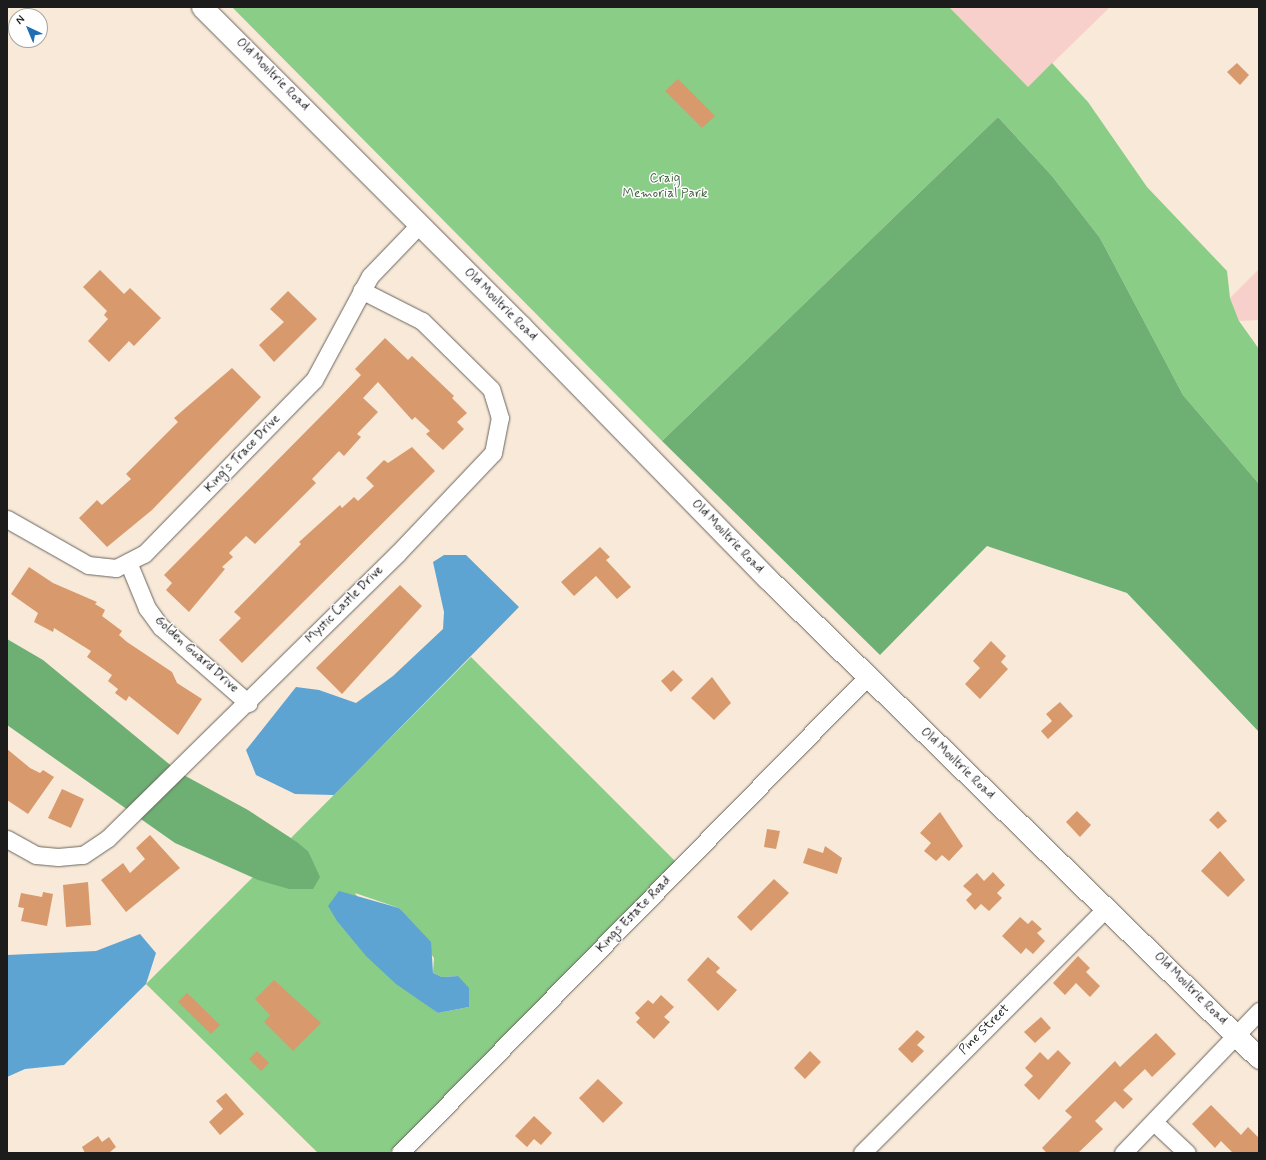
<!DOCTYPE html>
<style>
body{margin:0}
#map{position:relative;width:1266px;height:1160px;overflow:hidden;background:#f8e9d8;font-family:Mynerve,sans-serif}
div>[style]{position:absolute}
.built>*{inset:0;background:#f7d0cc}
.green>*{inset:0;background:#89cd86}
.forest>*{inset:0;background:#6eb073}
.water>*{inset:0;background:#5da4d3}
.building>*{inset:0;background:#d8996c}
.roads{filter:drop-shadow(0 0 1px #69645e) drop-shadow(0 0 1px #69645e)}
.minor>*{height:17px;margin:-8.5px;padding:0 8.5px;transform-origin:8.5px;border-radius:8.5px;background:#fff}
.major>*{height:21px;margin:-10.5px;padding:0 10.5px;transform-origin:10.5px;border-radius:10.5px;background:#fff}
span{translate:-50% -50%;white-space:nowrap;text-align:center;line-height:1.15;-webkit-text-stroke:3px #fff;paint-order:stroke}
.street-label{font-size:13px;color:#1c1c1c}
.park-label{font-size:13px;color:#486346}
.frame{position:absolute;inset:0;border:8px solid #1c1c1c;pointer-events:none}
.north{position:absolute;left:8px;top:8px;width:40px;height:40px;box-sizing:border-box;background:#fff;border:1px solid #a4a4a4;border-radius:50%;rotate:316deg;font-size:11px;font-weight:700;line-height:16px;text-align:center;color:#1c1c1c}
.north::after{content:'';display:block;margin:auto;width:14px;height:18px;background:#1f6fb2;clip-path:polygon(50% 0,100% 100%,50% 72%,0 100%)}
</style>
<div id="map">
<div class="built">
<i style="clip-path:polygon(949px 7px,1110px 7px,1028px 87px)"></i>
<i style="clip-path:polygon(1259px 269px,1259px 320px,1239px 321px,1230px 298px)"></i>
</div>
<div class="green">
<i style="clip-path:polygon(232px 7px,949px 7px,1028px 87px,1052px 63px,1088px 102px,1147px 187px,1227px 271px,1230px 298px,1239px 321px,1259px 349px,1259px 484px,1183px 395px,1100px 238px,1052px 176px,998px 117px,662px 441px)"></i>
<i style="clip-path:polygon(evenodd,471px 657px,676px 862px,389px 1153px,318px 1153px,146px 984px,253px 877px,259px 880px,308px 851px,291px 838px,471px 657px,355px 893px,399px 908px,434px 958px,433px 973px,442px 977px,458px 976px,469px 1007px,438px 1013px,421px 1000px,355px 893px)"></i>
</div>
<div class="forest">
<i style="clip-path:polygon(998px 117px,1052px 176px,1100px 238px,1183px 395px,1259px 484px,1259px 732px,1127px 593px,987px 546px,880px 655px,662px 441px)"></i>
<i style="clip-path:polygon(7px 639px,43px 660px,180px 773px,248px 810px,297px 842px,308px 851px,320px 877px,313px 889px,289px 889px,258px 880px,175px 843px,7px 725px)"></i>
</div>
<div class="water">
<i style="clip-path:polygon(444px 555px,466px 555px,519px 607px,334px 795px,295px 794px,256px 775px,246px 750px,296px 687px,319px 690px,356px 703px,393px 676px,443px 629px,444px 612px,433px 562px)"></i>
<i style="clip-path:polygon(339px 891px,399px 908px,431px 942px,433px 973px,442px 977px,458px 976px,469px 988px,469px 1007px,438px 1013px,396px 984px,366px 956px,337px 921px,328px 906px)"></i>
<i style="clip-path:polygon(140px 934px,156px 953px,146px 984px,64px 1065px,25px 1069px,7px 1077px,7px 955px,96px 951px)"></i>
</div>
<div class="building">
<i style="clip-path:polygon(1237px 63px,1249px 75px,1240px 85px,1227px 72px)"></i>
<i style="clip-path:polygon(678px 79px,715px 116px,702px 128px,665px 91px)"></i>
<i style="clip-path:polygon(100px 270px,124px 294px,130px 288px,161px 318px,134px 346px,129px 341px,109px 362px,88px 341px,108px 319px,104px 315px,107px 311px,83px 287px)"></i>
<i style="clip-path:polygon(288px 291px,317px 319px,274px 362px,259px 345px,284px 322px,270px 309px)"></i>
<i style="clip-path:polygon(385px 338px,408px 360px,412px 356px,454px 396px,452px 398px,467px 413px,457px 422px,464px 429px,443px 450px,426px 434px,430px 431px,415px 417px,412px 420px,378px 382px,363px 398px,378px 412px,357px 434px,361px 437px,344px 456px,339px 451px,312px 479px,316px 483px,255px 544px,246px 536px,229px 553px,233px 557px,222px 567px,225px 569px,189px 612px,166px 590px,172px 583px,164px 575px,334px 403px,361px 375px,355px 369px)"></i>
<i style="clip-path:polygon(232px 368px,261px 397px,152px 510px,107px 547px,79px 518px,97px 500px,102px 505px,131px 479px,126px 474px,178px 422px,174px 418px)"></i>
<i style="clip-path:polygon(412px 447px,435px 471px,242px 663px,219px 640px,241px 618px,234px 612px,301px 544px,299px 542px,340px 505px,342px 508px,354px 497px,358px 501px,374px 486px,366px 478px,384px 460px,388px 463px)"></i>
<i style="clip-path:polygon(600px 547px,610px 557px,606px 560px,631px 587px,617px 599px,596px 576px,574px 596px,561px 582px)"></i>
<i style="clip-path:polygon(29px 567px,53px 583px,97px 602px,95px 604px,105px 610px,102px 616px,122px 631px,119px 635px,127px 642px,172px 672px,177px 683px,202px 699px,178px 735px,129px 696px,126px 701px,115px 693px,118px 689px,108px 681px,112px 675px,87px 657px,91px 651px,54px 628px,53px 632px,34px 622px,38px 613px,11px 594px)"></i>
<i style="clip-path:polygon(400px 585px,422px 606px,342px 694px,316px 668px)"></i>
<i style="clip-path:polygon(991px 641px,1006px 656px,1001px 662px,1008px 669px,980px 699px,965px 684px,980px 668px,973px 661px)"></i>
<i style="clip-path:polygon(673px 670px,683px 680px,671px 692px,661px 681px)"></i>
<i style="clip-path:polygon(712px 677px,731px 703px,714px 720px,691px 698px)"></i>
<i style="clip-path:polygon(1060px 702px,1073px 716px,1048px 739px,1041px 731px,1052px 721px,1046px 714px)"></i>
<i style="clip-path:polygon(7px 749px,30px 768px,40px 773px,43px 770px,54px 777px,28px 814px,7px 800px)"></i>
<i style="clip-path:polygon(62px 789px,84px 799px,71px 828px,48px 818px)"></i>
<i style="clip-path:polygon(1077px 811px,1091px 825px,1080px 837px,1066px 822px)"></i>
<i style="clip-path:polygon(1218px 811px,1227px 821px,1218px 829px,1209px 820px)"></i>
<i style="clip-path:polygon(940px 812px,963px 846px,949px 861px,942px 855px,936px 861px,924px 851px,931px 843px,920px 833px)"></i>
<i style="clip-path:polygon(767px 829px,780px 831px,776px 849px,764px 847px)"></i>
<i style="clip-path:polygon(150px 835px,180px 868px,126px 912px,101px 880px,123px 863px,130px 873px,145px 859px,136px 848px)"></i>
<i style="clip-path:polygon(825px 846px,842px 858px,837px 874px,803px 863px,808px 848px,823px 853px)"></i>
<i style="clip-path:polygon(1220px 851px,1245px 880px,1228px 897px,1201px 871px)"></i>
<i style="clip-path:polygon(993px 872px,1005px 885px,997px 893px,1002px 898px,989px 911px,981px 904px,975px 910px,966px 900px,972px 894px,963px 886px,977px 873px,984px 881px)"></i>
<i style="clip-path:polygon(774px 879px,789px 893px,751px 931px,737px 917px)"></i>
<i style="clip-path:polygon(88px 882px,91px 925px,66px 927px,63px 885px)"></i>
<i style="clip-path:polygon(43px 892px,53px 894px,47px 926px,21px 921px,24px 908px,18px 907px,21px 893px,42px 897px)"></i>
<i style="clip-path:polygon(1020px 917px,1028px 924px,1032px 920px,1042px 929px,1037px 933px,1045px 941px,1033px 954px,1026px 948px,1021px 954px,1002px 936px)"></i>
<i style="clip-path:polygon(1078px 956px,1090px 968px,1086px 972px,1100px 986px,1090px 997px,1076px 983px,1065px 995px,1053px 983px)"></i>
<i style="clip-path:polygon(708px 957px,720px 968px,716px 972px,737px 990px,718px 1011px,687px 980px)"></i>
<i style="clip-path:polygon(274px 980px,321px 1023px,293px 1051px,264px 1022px,270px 1015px,255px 999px)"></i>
<i style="clip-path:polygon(187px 993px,220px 1025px,211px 1034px,178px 1002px)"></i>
<i style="clip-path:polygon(661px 995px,674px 1007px,664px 1017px,670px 1022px,654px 1039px,636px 1022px,640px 1018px,635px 1013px,648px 1000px,653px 1004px)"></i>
<i style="clip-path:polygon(1041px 1017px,1051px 1028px,1035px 1043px,1024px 1032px)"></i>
<i style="clip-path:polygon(917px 1030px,925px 1037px,917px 1045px,924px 1051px,912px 1063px,898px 1049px)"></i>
<i style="clip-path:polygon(1156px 1033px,1176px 1054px,1152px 1077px,1145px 1069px,1123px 1090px,1133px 1099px,1123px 1109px,1115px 1101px,1095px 1121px,1103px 1129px,1078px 1153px,1047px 1153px,1042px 1148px,1072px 1117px,1065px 1111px,1115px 1061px,1120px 1067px)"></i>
<i style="clip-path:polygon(1058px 1050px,1071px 1063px,1039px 1100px,1024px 1085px,1033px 1076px,1025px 1068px,1040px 1052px,1048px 1060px)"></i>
<i style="clip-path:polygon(257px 1051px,269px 1063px,261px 1071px,249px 1059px)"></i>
<i style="clip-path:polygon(810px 1051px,821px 1062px,805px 1079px,794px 1068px)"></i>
<i style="clip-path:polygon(598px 1079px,623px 1103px,603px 1123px,579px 1098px)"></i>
<i style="clip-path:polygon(226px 1093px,244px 1114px,220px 1135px,209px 1122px,223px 1109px,216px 1101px)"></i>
<i style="clip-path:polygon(1211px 1105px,1241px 1135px,1248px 1127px,1259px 1138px,1259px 1153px,1233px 1153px,1221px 1141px,1215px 1148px,1192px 1124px)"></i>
<i style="clip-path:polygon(534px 1116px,552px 1133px,541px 1145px,534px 1139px,527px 1147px,515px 1136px)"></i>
<i style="clip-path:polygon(98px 1136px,102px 1142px,109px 1137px,116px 1147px,109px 1153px,85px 1153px,82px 1147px)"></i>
</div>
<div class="roads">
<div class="minor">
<i style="left:7px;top:519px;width:93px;rotate:29.6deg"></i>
<i style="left:88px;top:565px;width:28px;rotate:6deg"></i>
<i style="left:116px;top:568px;width:31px;rotate:-27deg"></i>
<i style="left:144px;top:554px;width:243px;rotate:-45.7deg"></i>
<i style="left:314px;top:380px;width:118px;rotate:-61.7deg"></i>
<i style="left:370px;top:276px;width:72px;rotate:-46.1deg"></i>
<i style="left:128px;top:562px;width:50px;rotate:67.6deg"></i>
<i style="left:147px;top:608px;width:24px;rotate:54deg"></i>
<i style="left:161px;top:627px;width:116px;rotate:41.1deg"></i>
<i style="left:7px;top:839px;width:33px;rotate:29deg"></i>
<i style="left:36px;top:855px;width:22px;rotate:5deg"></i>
<i style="left:58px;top:857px;width:25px;rotate:-5deg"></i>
<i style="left:83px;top:855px;width:30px;rotate:-34deg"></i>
<i style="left:108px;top:838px;width:405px;rotate:-44.5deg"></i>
<i style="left:397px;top:554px;width:139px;rotate:-46.5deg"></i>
<i style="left:493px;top:453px;width:36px;rotate:-79deg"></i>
<i style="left:500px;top:418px;width:30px;rotate:-107deg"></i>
<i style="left:491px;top:389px;width:97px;rotate:-135.4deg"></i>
<i style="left:422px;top:321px;width:68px;rotate:-153.1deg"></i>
<i style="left:1154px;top:1122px;width:45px;rotate:43.2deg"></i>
<i style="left:400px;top:1153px;width:667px;rotate:-45.55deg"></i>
<i style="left:862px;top:1153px;width:347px;rotate:-45.1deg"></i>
<i style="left:1123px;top:1153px;width:197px;rotate:-46.2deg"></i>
</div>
<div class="major">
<i style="left:202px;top:7px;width:451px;rotate:45deg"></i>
<i style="left:521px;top:326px;width:354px;rotate:45.7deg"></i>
<i style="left:768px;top:579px;width:686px;rotate:44.29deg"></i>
</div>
</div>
<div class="street-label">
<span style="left:272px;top:75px;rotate:45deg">Old Moultrie Road</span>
<span style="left:500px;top:305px;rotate:45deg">Old Moultrie Road</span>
<span style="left:243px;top:454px;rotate:-46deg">King's Trace Drive</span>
<span style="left:727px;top:537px;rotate:46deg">Old Moultrie Road</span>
<span style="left:345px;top:605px;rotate:-45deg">Mystic Castle Drive</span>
<span style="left:196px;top:655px;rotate:42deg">Golden Guard Drive</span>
<span style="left:957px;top:764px;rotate:44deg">Old Moultrie Road</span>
<span style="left:634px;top:915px;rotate:-46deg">Kings Estate Road</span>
<span style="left:1190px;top:989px;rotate:45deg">Old Moultrie Road</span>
<span style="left:985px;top:1030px;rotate:-45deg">Pine Street</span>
</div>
<div class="park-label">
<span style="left:665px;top:187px">Craig<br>Memorial Park</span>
</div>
<div class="frame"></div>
<div class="north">N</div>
</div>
